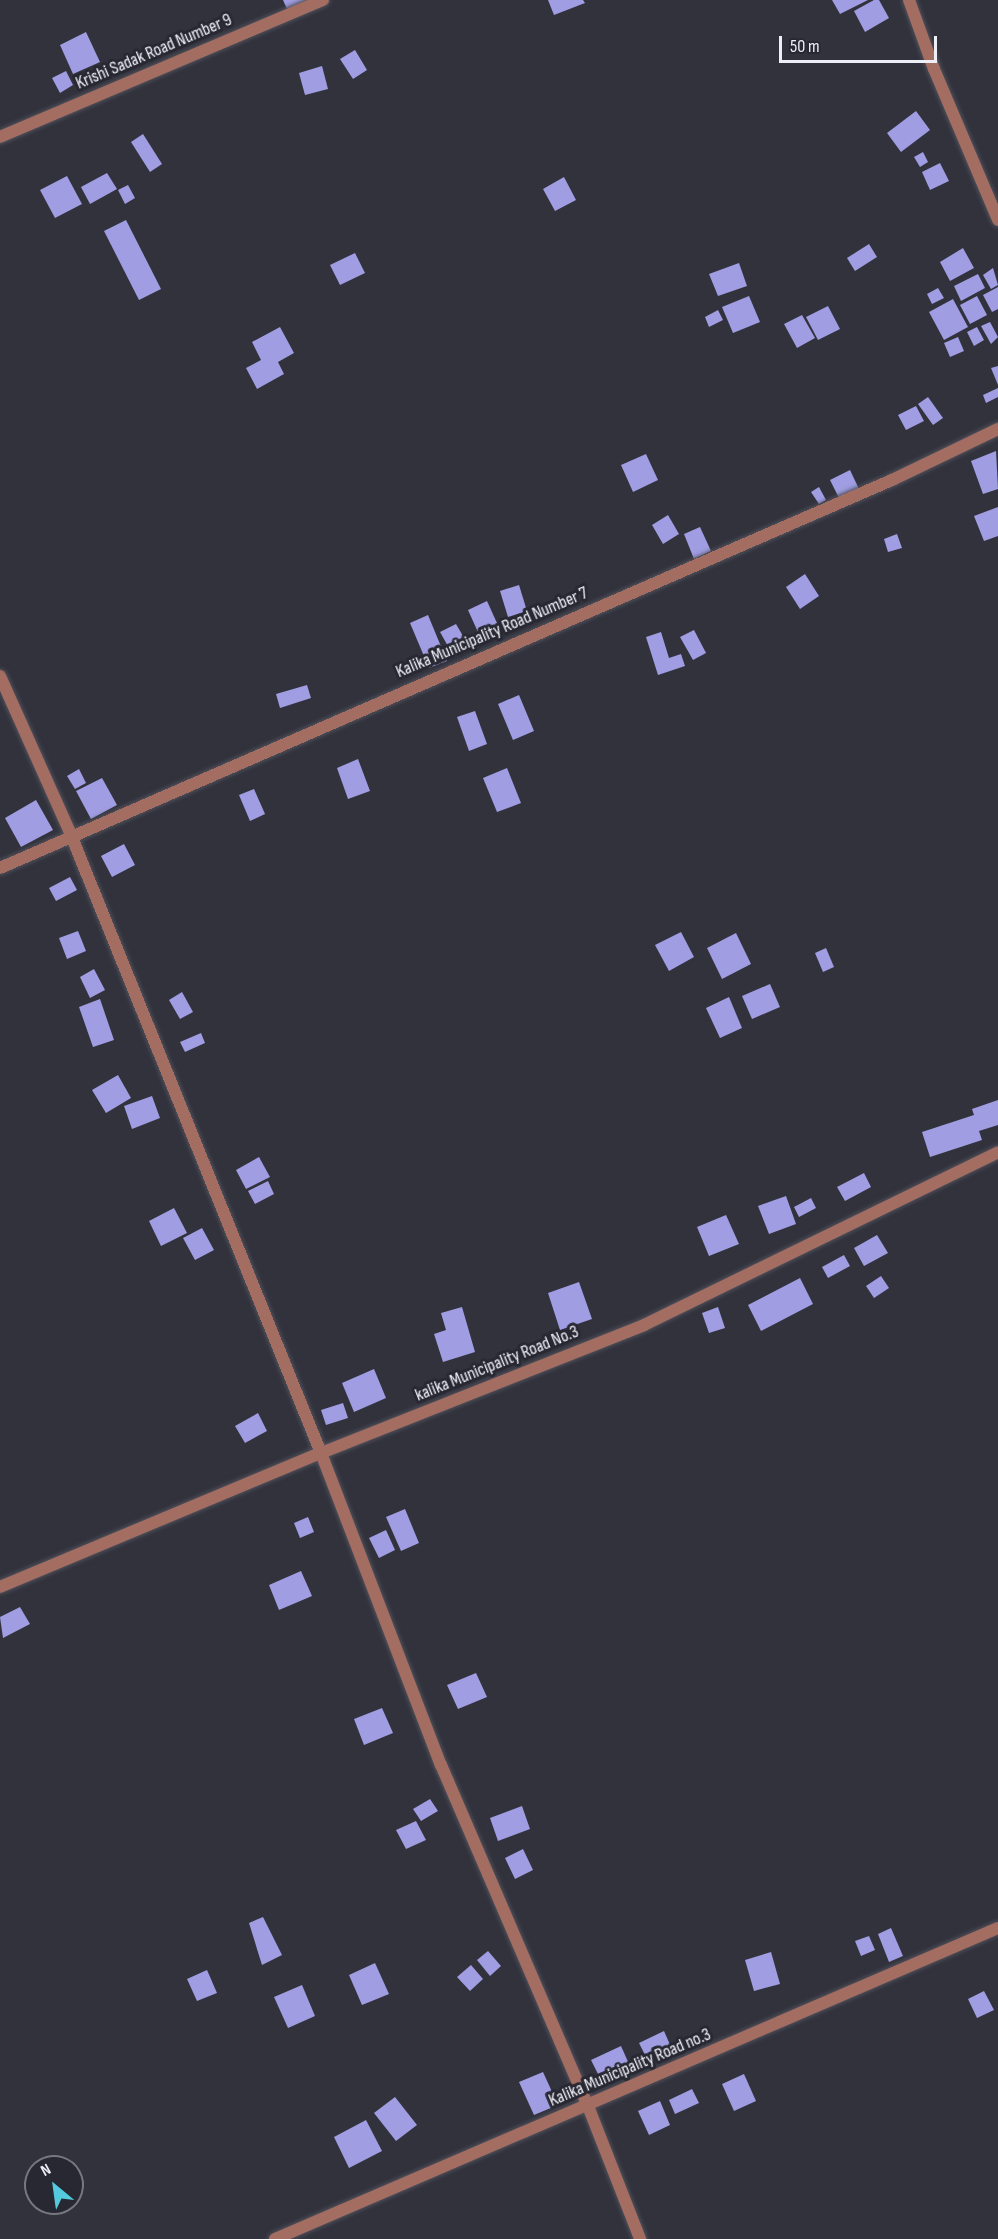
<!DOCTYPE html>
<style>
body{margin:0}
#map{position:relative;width:998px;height:2239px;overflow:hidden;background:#32323d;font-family:"Sofia Sans Condensed",sans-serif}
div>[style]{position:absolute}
.building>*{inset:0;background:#a09de3}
.roads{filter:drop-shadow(0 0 2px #50505b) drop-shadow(0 0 2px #50505b)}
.minor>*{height:12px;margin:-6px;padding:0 6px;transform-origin:6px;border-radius:6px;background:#a36d61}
.tertiary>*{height:12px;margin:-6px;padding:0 6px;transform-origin:6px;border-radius:6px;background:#a36d61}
span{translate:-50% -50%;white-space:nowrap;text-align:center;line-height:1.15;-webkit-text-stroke:6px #282833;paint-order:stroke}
.street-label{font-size:18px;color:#eeeef6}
.north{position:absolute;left:24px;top:2155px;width:60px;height:60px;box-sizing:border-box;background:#282833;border:2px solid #777781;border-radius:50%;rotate:331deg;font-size:16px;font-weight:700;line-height:24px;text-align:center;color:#eeeef6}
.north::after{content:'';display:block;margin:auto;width:21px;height:27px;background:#54cade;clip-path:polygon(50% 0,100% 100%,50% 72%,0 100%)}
.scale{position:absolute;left:779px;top:36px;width:158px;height:27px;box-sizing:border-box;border:3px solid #eeeef6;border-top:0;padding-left:8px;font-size:18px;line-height:21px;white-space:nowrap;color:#eeeef6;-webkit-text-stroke:4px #282833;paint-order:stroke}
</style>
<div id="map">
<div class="building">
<i style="clip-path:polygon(283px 0,307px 0,287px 9px)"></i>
<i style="clip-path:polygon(548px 0,583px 0,585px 3px,554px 15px)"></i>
<i style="clip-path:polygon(832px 0,868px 0,840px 14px)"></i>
<i style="clip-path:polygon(874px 0,879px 0,889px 18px,865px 32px,854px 11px)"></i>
<i style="clip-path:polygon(86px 32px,100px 62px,73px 74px,60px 45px)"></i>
<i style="clip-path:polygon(355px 50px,367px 70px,353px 79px,340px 59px)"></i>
<i style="clip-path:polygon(322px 66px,328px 89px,305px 95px,299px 73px)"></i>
<i style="clip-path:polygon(66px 71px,73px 85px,60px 93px,52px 78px)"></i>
<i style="clip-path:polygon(916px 111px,930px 130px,901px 152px,887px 133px)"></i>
<i style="clip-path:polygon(143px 134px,162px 164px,150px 172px,131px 142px)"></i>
<i style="clip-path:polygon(923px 152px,928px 162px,920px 167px,914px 157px)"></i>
<i style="clip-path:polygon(940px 163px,949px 181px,930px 190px,922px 172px)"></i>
<i style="clip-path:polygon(107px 173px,117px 189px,90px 204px,81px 187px)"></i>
<i style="clip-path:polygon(67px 176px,82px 204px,55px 218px,40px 190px)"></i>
<i style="clip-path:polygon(564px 177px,576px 200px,555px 211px,543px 189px)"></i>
<i style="clip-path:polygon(128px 185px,135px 198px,125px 204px,118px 190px)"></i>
<i style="clip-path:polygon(126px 220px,161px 289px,139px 300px,104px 231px)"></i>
<i style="clip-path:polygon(869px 244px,877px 257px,855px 271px,847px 258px)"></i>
<i style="clip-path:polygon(963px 248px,974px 268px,950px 281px,940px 262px)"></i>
<i style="clip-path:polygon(355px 253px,365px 273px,340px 285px,330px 265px)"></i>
<i style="clip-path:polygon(739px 263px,747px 286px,718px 296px,709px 274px)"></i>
<i style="clip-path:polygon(993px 268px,998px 285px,991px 289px,983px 275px)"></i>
<i style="clip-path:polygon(978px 274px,985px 288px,961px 301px,954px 286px)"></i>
<i style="clip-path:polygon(998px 287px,998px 309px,992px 312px,983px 295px)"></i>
<i style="clip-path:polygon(938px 288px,944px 298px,932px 304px,927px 294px)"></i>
<i style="clip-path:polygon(749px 296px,760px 322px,733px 333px,722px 307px)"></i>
<i style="clip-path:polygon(977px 296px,987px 315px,970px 324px,960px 305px)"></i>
<i style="clip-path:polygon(953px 299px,968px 327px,944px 340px,929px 312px)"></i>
<i style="clip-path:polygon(828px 306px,840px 329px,818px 340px,806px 317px)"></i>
<i style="clip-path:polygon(718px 310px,723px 320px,709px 327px,705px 317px)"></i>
<i style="clip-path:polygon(802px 315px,815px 338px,797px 348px,784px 324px)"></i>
<i style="clip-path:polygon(990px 322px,998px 337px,991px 344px,981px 326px)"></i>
<i style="clip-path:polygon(280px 327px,294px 353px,278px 362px,284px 374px,257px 389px,246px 368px,261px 360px,252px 342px)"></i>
<i style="clip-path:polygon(977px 327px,984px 340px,974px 346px,967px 332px)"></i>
<i style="clip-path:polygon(958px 337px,964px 351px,950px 357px,944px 343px)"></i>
<i style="clip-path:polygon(998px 366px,998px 385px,991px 368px)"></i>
<i style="clip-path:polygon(998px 388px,998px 397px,986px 403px,983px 395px)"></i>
<i style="clip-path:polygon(928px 397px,943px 418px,933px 425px,918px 404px)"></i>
<i style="clip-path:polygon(916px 406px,924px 421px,906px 430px,898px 415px)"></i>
<i style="clip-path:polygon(996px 451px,998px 489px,983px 494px,971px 461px)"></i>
<i style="clip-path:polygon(646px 454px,658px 480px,633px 492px,621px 465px)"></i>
<i style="clip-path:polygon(850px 470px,859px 489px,839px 498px,830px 480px)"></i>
<i style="clip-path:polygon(819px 487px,826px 500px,819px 504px,811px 492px)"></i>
<i style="clip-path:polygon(998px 507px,998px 536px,984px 541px,974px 516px)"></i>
<i style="clip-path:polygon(668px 515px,679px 534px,663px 544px,652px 525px)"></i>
<i style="clip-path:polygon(700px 527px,711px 551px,694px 559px,684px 534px)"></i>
<i style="clip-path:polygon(897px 534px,902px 548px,888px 552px,884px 539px)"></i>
<i style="clip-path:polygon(805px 574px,819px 596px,800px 609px,786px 587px)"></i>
<i style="clip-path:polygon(519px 585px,527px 611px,508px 617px,500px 591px)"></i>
<i style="clip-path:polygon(487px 601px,501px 632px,482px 641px,468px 610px)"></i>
<i style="clip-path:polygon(428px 615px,447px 661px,429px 668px,410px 623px)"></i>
<i style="clip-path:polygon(456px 624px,470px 648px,454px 657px,440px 632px)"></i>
<i style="clip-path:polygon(694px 630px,706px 653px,693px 660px,680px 637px)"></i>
<i style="clip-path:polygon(661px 632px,669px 658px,681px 654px,685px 666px,658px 675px,646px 637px)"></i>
<i style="clip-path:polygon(307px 685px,311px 698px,280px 708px,276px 694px)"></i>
<i style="clip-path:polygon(519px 695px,534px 731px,513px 740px,498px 704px)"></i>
<i style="clip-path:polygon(475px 711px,487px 744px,469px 751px,457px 717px)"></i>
<i style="clip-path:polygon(358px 759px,370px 791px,348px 799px,337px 768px)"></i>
<i style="clip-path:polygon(507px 768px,521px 803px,497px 812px,483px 778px)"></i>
<i style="clip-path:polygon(79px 769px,86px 783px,75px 789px,67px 776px)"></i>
<i style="clip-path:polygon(102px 778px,117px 805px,91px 819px,76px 791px)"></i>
<i style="clip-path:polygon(254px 789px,265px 814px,250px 821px,239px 795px)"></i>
<i style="clip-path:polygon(36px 800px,53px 830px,21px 847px,5px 818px)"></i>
<i style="clip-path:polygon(124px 844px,135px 865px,112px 877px,101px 856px)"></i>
<i style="clip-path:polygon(70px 877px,77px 890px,56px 901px,49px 888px)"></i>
<i style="clip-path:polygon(78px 931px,86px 951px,67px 959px,59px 938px)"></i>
<i style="clip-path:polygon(681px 932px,694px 957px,669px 971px,655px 945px)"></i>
<i style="clip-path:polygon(736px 933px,751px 964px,722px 979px,707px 948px)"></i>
<i style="clip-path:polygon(826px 948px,834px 967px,823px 972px,815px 953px)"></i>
<i style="clip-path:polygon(94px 969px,105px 990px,90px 998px,80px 977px)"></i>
<i style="clip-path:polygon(770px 984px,780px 1007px,752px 1019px,742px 996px)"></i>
<i style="clip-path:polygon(182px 992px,193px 1012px,180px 1019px,169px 1000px)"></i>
<i style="clip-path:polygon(729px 997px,742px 1028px,720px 1038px,706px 1008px)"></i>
<i style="clip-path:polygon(100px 999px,114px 1040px,93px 1047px,79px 1007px)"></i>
<i style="clip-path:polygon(201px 1033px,205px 1043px,185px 1052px,180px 1042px)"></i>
<i style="clip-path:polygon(118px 1075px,131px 1098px,106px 1113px,92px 1090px)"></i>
<i style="clip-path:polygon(152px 1096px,160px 1118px,132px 1129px,124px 1106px)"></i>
<i style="clip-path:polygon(998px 1100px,998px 1125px,979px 1131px,982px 1140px,930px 1157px,922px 1132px,974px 1115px,972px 1109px)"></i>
<i style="clip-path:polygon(259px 1157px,270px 1177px,246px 1189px,236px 1170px)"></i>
<i style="clip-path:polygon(864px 1173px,871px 1187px,845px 1201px,837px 1187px)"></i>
<i style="clip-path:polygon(268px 1181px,274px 1194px,255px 1204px,248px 1191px)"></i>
<i style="clip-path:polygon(786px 1196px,796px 1224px,769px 1234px,758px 1206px)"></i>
<i style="clip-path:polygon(811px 1198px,816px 1208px,799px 1217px,794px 1207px)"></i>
<i style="clip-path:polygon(174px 1208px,187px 1233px,161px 1246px,149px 1221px)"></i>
<i style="clip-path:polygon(726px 1215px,739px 1244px,709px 1256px,697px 1227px)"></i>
<i style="clip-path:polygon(202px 1228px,214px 1250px,195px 1260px,183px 1238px)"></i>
<i style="clip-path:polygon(877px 1235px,888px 1253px,864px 1266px,854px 1248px)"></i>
<i style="clip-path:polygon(844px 1255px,850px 1266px,828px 1278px,822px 1267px)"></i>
<i style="clip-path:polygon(881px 1276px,889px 1288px,874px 1298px,866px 1286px)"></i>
<i style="clip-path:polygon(800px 1278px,813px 1304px,761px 1331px,748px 1305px)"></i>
<i style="clip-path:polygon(579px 1282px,592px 1319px,560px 1330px,548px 1293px)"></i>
<i style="clip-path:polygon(462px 1307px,475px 1352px,443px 1362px,434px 1334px,446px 1330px,441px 1313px)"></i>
<i style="clip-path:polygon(718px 1307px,725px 1328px,709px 1333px,702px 1313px)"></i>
<i style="clip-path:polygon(374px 1369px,386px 1398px,354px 1412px,342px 1383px)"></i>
<i style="clip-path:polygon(343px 1403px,348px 1418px,326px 1425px,321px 1410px)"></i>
<i style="clip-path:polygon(258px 1413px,267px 1431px,245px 1443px,235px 1426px)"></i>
<i style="clip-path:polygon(405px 1509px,419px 1543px,401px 1551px,386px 1517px)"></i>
<i style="clip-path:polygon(308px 1517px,314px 1532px,300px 1538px,294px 1523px)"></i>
<i style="clip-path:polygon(386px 1530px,395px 1550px,379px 1558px,369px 1538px)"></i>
<i style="clip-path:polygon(301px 1571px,312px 1596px,279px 1610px,269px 1585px)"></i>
<i style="clip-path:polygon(20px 1607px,30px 1624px,3px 1638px,0 1617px)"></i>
<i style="clip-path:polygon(476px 1673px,487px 1697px,458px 1709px,447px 1685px)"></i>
<i style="clip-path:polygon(382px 1708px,393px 1733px,364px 1745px,354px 1719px)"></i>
<i style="clip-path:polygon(430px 1799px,438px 1811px,421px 1821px,413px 1809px)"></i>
<i style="clip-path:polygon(522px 1806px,530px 1829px,498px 1841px,490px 1818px)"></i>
<i style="clip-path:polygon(416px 1821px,426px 1840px,406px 1849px,396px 1830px)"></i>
<i style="clip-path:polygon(523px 1849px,533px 1870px,515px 1879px,505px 1858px)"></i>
<i style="clip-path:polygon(263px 1917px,282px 1955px,262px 1965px,249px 1923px)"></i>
<i style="clip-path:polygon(891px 1928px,903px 1956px,889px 1962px,878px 1934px)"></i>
<i style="clip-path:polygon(869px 1936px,875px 1950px,861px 1956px,855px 1941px)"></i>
<i style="clip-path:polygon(488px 1951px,501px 1966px,490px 1976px,477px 1960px)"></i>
<i style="clip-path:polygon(771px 1952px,780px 1984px,754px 1991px,745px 1960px)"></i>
<i style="clip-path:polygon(375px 1963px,389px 1994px,362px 2005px,349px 1975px)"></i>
<i style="clip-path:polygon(471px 1965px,483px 1979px,470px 1991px,457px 1977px)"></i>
<i style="clip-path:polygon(207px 1970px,217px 1993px,197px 2001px,187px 1979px)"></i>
<i style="clip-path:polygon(302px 1985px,315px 2016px,288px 2028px,274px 1997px)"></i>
<i style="clip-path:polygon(984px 1991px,994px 2010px,977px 2018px,968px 1999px)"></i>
<i style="clip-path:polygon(664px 2031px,671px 2047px,647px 2059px,639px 2043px)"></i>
<i style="clip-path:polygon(621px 2046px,629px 2064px,600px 2078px,591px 2060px)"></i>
<i style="clip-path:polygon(543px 2072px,558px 2105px,534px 2115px,519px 2082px)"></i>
<i style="clip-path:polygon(744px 2074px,756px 2101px,734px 2111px,722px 2084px)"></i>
<i style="clip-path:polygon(692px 2089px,699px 2103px,675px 2114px,669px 2100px)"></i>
<i style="clip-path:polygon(395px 2097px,417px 2125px,396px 2141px,374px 2113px)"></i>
<i style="clip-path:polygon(660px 2101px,670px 2125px,649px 2135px,638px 2111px)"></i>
<i style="clip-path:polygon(366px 2120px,382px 2151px,349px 2168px,334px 2137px)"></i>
</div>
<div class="roads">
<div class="minor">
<i style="left:909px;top:0;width:73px;rotate:70.1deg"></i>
<i style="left:934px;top:69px;width:164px;rotate:67deg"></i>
<i style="left:0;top:676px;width:174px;rotate:65.9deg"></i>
<i style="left:71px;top:835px;width:667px;rotate:67.98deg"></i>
<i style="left:321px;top:1453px;width:334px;rotate:69deg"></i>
<i style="left:441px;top:1765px;width:371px;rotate:66.7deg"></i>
<i style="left:588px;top:2106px;width:143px;rotate:68.6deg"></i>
<i style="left:0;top:868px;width:973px;rotate:-23.51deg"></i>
<i style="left:892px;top:480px;width:118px;rotate:-25.7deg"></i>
<i style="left:0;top:1587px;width:348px;rotate:-22.7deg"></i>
<i style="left:321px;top:1453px;width:347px;rotate:-21.6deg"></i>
<i style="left:644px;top:1325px;width:394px;rotate:-26deg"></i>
<i style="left:275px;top:2239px;width:787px;rotate:-23.28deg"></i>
</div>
<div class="tertiary">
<i style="left:0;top:137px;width:351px;rotate:-23deg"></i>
</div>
</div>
<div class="street-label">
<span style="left:154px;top:52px;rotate:-23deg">Krishi Sadak Road Number 9</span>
<span style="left:492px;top:633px;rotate:-23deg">Kalika Municipality Road Number 7</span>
<span style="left:497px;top:1364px;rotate:-22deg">kalika Municipality Road No.3</span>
<span style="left:630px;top:2068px;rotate:-23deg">Kalika Municipality Road no.3</span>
</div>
<div class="north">N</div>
<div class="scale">50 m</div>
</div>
